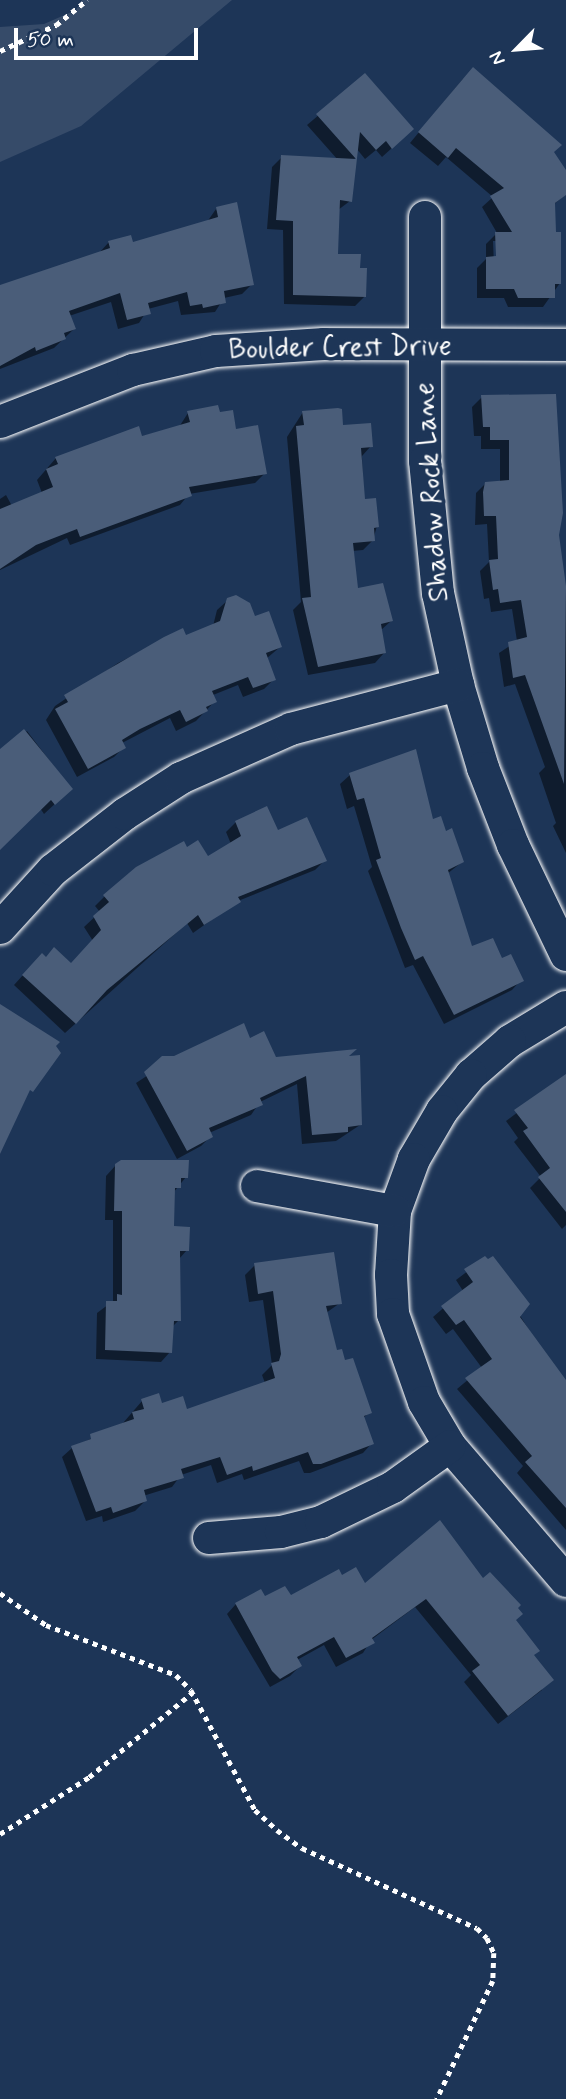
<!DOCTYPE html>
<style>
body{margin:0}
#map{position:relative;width:566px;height:2099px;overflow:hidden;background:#1d3557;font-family:Mynerve,sans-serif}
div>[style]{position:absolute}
.green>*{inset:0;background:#364b69}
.shadow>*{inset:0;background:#0007}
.building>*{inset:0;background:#4a5d79}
.path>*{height:4.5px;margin-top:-2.25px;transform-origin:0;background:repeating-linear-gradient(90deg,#fff 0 5px,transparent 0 10px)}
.roads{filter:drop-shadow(0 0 2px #fff) drop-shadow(0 0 2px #fff)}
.minor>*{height:32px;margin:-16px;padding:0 16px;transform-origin:16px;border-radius:16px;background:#1d3557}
span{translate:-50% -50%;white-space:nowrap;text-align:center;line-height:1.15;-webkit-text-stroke:7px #1d3557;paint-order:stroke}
.street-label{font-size:28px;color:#fff}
.north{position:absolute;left:482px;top:14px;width:70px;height:70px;-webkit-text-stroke:5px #1d3557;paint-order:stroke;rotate:245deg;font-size:19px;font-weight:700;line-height:28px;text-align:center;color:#fff}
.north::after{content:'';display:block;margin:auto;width:24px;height:32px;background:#fff;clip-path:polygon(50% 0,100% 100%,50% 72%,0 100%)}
.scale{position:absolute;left:14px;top:28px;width:184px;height:32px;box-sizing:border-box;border:4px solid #fff;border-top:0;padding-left:9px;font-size:21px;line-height:24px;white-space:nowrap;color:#fff;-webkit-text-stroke:5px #1d3557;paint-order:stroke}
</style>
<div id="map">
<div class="green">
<i style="clip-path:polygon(82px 0,232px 0,81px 126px,0 162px,0 27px,44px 24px,76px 10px)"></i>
</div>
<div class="shadow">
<i style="clip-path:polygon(365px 76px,402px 139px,382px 157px,376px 150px,365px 159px,356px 148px,350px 201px,338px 210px,337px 255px,358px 269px,365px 296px,355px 306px,284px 304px,283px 230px,267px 229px,272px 167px,282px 157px,338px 160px,307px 125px)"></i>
<i style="clip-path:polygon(evenodd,463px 79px,552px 153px,566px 173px,566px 194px,553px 205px,560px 283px,543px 307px,508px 307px,504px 298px,477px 298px,477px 268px,486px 259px,486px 244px,497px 233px,482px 207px,493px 197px,446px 157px,438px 166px,410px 143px,463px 79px,493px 241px,497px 241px,497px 265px,494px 265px,493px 241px)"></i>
<i style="clip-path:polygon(216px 209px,252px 284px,242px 294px,224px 298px,215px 312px,181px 315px,178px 301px,148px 309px,139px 323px,118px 329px,111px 302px,69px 316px,74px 329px,54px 348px,0 369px,0 288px,99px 253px,109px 242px,132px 244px,207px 222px)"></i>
<i style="clip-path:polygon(554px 396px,557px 535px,566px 598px,566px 853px,553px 826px,556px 823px,539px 773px,545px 767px,515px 684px,504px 687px,499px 653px,517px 641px,512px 609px,491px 612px,489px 598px,484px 599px,480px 571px,489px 562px,487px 524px,475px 525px,476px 493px,486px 483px,500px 483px,500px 449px,481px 449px,481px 436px,474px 436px,472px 407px,482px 397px)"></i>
<i style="clip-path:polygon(303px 412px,341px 427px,371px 446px,362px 456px,363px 501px,377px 526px,373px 540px,363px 550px,352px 551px,356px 590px,391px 621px,380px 631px,384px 653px,375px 663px,308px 675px,293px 610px,301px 602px,287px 437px)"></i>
<i style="clip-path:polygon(188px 413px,218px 414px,265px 473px,255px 483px,189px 494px,180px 505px,70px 545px,67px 538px,0 570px,0 499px,6px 495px,12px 506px,42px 493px,37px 480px,56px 458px,179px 427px)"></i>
<i style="clip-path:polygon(228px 600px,254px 619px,280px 647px,266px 659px,274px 679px,264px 689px,243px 697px,238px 685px,213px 695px,215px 701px,196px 721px,176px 731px,170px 718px,122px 743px,124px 747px,114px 757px,77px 777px,46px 720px,55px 706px,118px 663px,182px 631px,185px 637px,213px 626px,217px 610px)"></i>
<i style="clip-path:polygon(27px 731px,71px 789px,44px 814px,40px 808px,0 848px,0 754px)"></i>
<i style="clip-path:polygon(350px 775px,432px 821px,462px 862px,447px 874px,471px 949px,501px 961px,521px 980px,512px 990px,444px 1024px,413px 965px,405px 968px,368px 871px,372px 867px,354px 806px,347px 809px,340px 784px)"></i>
<i style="clip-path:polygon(236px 822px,277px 832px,325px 860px,315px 870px,238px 901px,193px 933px,187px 923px,65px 1033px,14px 985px,32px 965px,45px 959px,71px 965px,93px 941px,84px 927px,100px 912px,95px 906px,104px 897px,187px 849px,208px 859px,231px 844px,226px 832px)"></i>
<i style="clip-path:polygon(249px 1040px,275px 1059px,345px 1058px,360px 1125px,336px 1141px,302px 1144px,297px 1084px,260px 1102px,251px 1115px,209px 1133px,211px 1136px,201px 1146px,177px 1159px,136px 1083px,174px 1058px)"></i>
<i style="clip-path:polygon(566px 1076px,566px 1225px,562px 1229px,530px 1188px,541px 1177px,514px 1142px,518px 1138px,506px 1121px)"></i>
<i style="clip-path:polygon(116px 1165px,186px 1177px,173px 1193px,172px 1228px,187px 1250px,179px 1259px,179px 1320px,171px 1328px,170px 1352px,161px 1362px,96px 1359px,97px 1313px,113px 1301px,113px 1220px,105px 1220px,106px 1176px)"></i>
<i style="clip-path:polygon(485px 1258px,566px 1391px,566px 1530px,517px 1473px,523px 1466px,457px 1389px,482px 1368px,453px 1329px,446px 1334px,433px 1317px,463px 1291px,456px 1280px)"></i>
<i style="clip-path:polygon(255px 1265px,340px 1303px,326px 1313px,336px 1352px,370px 1412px,363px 1418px,372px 1443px,363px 1453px,310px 1473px,304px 1473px,299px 1461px,244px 1480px,242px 1474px,217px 1483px,211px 1465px,181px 1475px,172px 1487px,143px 1496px,145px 1501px,135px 1511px,103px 1522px,102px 1516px,86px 1521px,62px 1457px,72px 1448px,123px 1423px,142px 1401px,158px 1396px,161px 1405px,185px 1411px,265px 1383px,262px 1375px,272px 1365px,263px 1300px,249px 1302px,245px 1275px)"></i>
<i style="clip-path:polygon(440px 1523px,514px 1621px,532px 1656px,542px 1690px,498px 1724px,464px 1682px,471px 1675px,415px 1607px,371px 1640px,363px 1653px,336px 1667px,324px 1645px,297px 1660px,300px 1666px,290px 1676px,270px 1687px,227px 1614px,236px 1604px,290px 1598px,341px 1577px,364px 1586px)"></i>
</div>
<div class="building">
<i style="clip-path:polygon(473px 67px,562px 145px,554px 152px,566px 170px,566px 195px,555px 203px,556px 232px,561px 232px,561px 284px,555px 284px,555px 298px,518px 298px,514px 289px,486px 289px,486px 257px,496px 256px,495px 232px,512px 232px,490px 196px,504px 188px,456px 148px,448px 158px,418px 132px)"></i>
<i style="clip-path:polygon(365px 73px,414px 129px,392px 149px,386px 141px,376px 150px,360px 132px,352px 202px,340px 200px,338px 254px,361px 254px,360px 268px,367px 268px,366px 297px,293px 295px,293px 221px,276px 220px,281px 155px,356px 159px,316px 114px)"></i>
<i style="clip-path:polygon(237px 202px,254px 285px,224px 291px,226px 303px,203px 308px,202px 304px,190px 306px,187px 292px,148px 303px,151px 314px,127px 320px,120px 293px,69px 311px,76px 329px,64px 333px,66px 339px,36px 351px,35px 347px,0 366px,0 285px,110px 248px,108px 241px,131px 235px,133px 242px,218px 217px,216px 207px)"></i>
<i style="clip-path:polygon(556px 394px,563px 513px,559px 535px,566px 586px,564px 784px,525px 675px,513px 678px,508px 642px,527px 637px,521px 600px,500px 603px,498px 589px,493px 590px,489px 560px,498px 559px,496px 516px,484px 516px,483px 492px,485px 482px,509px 480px,509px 440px,490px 440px,490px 427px,483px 427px,481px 395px)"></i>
<i style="clip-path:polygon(218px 405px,220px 412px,233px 410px,236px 429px,258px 425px,267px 474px,189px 487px,192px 496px,80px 537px,77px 529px,36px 545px,0 569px,0 509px,53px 487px,46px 469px,58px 464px,55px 457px,139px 426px,142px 436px,190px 422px,187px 411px)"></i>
<i style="clip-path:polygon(338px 408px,342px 409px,343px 425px,371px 423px,373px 447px,361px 448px,365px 499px,376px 498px,379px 527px,374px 528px,375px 541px,353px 543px,358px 588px,383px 583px,393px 621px,381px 624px,386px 653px,318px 667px,302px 598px,311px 597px,296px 426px,304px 425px,302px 411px)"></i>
<i style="clip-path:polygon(236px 595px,250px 603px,255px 616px,269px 611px,282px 647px,266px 653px,276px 680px,253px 688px,248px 677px,212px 691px,217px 702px,206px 707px,208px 711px,186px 722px,180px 710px,140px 729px,122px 740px,126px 748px,88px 769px,55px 709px,68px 702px,64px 695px,164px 637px,183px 628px,186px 635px,220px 621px,227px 598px)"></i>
<i style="clip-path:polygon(24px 729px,73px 789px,55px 805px,51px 800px,0 850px,0 749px)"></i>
<i style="clip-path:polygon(416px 749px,433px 819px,441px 816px,446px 831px,452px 828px,464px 862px,448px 870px,472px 946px,493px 938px,502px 958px,511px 954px,524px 981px,454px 1015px,423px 956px,415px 960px,401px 928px,376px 860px,381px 858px,364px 798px,357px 800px,349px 773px)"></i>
<i style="clip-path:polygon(267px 806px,278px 830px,307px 817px,327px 861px,238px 897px,241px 902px,204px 925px,198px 915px,107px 990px,76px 1024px,22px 975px,42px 953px,46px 957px,54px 947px,71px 963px,101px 930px,93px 916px,109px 902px,103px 895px,136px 867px,184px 841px,187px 847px,198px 840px,208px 856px,241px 836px,235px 821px)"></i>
<i style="clip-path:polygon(0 1004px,60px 1042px,56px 1046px,61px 1053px,33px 1092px,30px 1090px,0 1154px)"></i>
<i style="clip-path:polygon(244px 1023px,250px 1038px,264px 1031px,276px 1057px,357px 1049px,349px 1056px,360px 1055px,362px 1125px,348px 1127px,348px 1132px,312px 1135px,306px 1076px,260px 1098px,263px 1105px,209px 1128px,213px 1137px,187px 1151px,144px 1072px,162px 1056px,174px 1056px)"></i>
<i style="clip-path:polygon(566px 1074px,566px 1212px,538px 1177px,550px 1168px,523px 1131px,528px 1128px,514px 1110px)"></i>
<i style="clip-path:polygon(121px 1160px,189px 1160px,188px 1178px,181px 1178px,181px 1188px,175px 1188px,174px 1226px,190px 1227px,189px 1251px,180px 1251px,181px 1321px,174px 1321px,172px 1353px,105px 1350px,106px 1301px,117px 1301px,117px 1294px,122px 1295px,122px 1211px,114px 1211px,115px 1164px)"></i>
<i style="clip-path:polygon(334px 1252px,342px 1304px,326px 1306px,337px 1350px,342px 1349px,345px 1360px,353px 1358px,372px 1413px,364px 1416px,374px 1444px,321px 1464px,313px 1464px,308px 1452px,253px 1471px,252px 1466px,227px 1475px,220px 1457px,181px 1469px,184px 1478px,144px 1490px,147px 1501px,113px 1513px,111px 1507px,96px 1512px,71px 1446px,91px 1439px,90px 1434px,134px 1419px,132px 1412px,144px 1409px,141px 1399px,159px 1393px,162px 1403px,183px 1396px,187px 1409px,275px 1378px,271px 1363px,279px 1361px,281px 1354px,273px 1291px,258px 1294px,254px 1263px)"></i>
<i style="clip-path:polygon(485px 1256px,488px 1259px,493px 1256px,530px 1304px,520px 1317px,566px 1380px,566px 1508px,525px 1462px,532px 1456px,465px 1378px,492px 1359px,464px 1320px,456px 1325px,441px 1306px,473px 1282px,464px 1269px)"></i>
<i style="clip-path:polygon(440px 1520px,483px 1578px,490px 1572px,521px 1605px,518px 1608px,523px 1614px,516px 1620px,540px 1651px,534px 1655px,554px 1680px,508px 1716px,472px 1671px,480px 1665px,426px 1599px,372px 1638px,375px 1643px,346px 1658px,334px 1637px,297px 1657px,302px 1666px,280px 1679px,272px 1671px,235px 1603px,261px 1589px,265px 1596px,285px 1586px,291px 1595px,339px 1569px,342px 1575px,356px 1567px,365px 1583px)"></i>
</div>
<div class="path">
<i style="left:0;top:51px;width:62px;rotate:-24.9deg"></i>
<i style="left:56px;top:25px;width:40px;rotate:-39deg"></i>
<i style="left:0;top:1593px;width:56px;rotate:34.8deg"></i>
<i style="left:46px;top:1625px;width:139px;rotate:21deg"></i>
<i style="left:176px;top:1675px;width:21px;rotate:45deg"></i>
<i style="left:191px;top:1690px;width:136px;rotate:61.9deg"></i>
<i style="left:255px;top:1810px;width:30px;rotate:42deg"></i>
<i style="left:277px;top:1830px;width:31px;rotate:36deg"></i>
<i style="left:302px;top:1848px;width:192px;rotate:24.6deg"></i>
<i style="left:477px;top:1928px;width:14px;rotate:45deg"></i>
<i style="left:487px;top:1938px;width:17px;rotate:65deg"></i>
<i style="left:494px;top:1953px;width:28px;rotate:92deg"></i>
<i style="left:493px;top:1981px;width:131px;rotate:115.4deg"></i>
<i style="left:0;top:1834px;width:106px;rotate:-32.6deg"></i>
<i style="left:89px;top:1777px;width:133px;rotate:-39.2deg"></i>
</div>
<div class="roads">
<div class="minor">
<i style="left:425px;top:217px;width:244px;rotate:90deg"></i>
<i style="left:425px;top:461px;width:133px;rotate:84.4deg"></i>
<i style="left:438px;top:593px;width:94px;rotate:77.7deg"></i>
<i style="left:458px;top:685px;width:87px;rotate:73.2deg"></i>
<i style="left:483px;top:768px;width:83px;rotate:68.7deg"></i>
<i style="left:513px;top:845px;width:122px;rotate:64.3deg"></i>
<i style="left:0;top:422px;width:143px;rotate:-21.4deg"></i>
<i style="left:133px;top:370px;width:85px;rotate:-12.9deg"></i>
<i style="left:216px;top:351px;width:108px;rotate:-3.7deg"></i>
<i style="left:324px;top:344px;width:242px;rotate:0.2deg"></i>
<i style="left:0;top:928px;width:79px;rotate:-47.6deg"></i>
<i style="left:53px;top:870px;width:91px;rotate:-37.9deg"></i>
<i style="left:125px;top:814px;width:67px;rotate:-32.7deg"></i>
<i style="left:181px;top:778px;width:120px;rotate:-24deg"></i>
<i style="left:291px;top:729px;width:173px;rotate:-14.8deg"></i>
<i style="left:566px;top:1007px;width:66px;rotate:148.7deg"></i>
<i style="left:510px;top:1041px;width:52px;rotate:138.9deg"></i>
<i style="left:471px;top:1075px;width:46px;rotate:128.9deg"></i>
<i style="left:442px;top:1111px;width:56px;rotate:120.3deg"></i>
<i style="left:414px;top:1159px;width:55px;rotate:110.1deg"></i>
<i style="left:395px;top:1211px;width:64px;rotate:93.6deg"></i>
<i style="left:391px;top:1275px;width:39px;rotate:87deg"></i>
<i style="left:393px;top:1314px;width:93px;rotate:70.6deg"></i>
<i style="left:424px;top:1402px;width:51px;rotate:59.4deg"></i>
<i style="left:450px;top:1446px;width:178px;rotate:49.3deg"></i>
<i style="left:257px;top:1186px;width:140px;rotate:10.3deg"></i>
<i style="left:209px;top:1538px;width:72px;rotate:-4.8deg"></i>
<i style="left:281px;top:1532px;width:41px;rotate:-14deg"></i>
<i style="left:321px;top:1522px;width:80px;rotate:-25.9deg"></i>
<i style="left:393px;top:1487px;width:70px;rotate:-35.7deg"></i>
</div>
</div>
<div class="street-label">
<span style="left:340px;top:349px;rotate:-1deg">Boulder Crest Drive</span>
<span style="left:433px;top:492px;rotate:-94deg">Shadow Rock Lane</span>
</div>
<div class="north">N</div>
<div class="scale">50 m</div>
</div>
